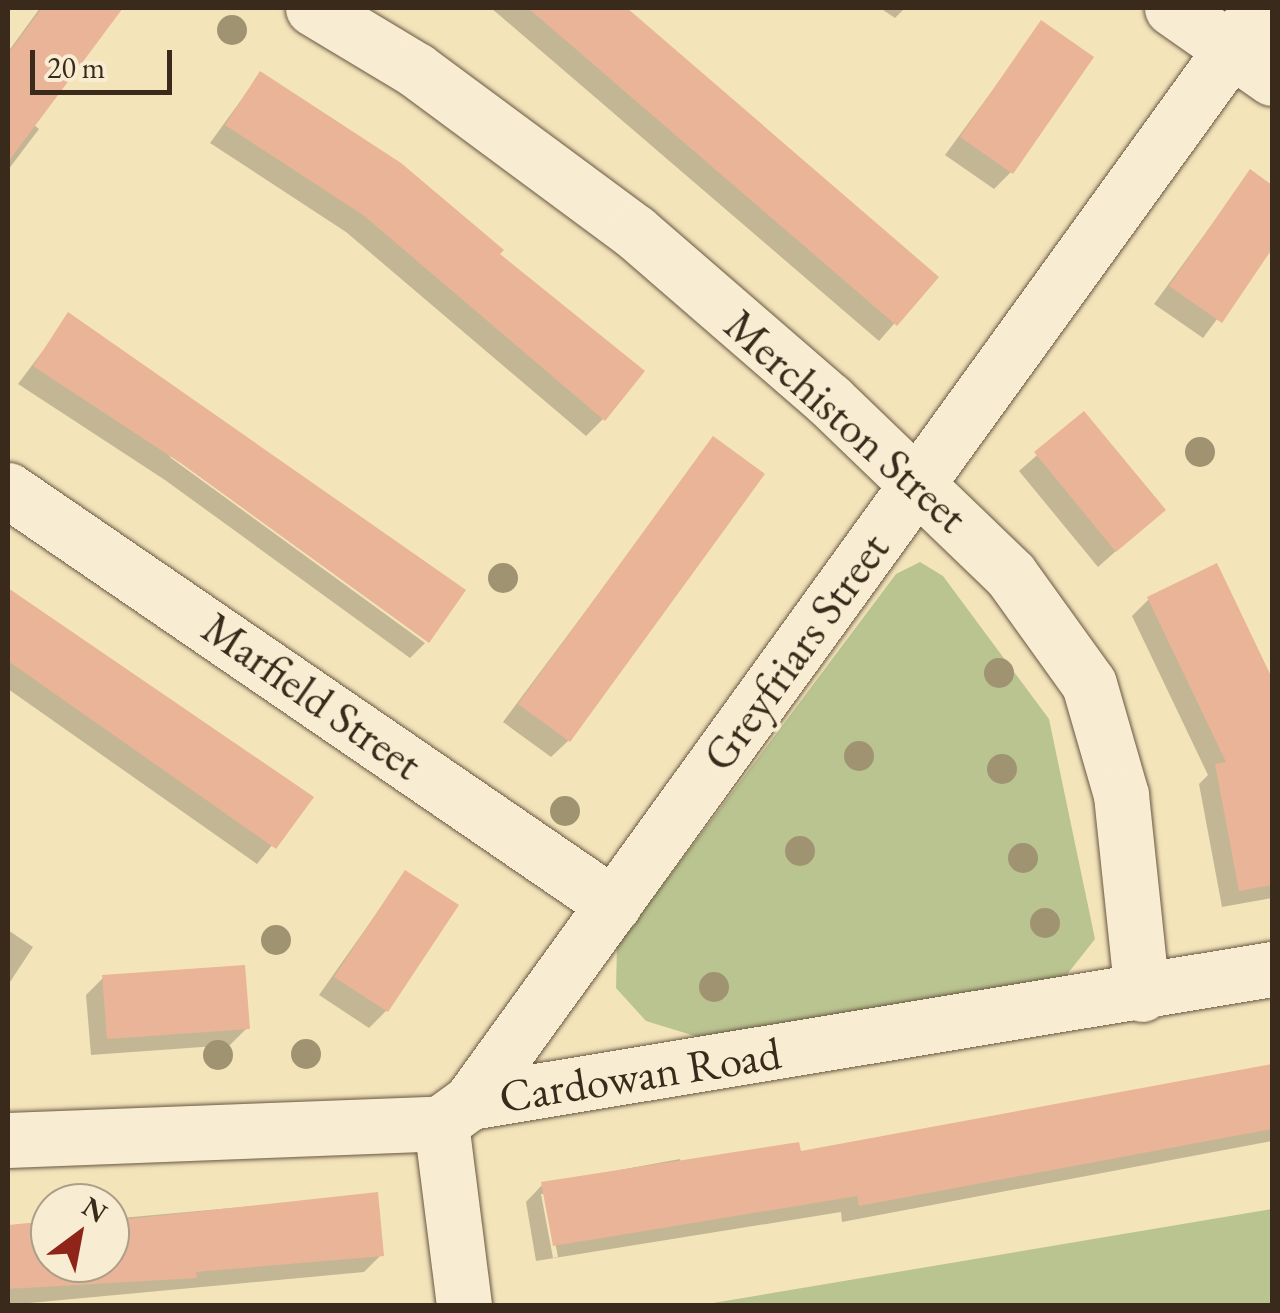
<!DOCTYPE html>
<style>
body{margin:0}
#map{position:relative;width:1280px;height:1313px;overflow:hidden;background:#f4e4ba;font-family:"EB Garamond",serif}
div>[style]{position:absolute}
.green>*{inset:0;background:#bac490}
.shadow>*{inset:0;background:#0003}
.building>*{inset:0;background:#e9b497}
.roads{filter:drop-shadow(0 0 2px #685843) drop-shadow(0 0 2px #685843)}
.minor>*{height:55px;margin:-27.5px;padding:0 27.5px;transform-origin:27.5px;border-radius:27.5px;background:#f8edd2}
.trees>*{width:30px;height:30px;margin:-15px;border-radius:50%;background:#9f9372}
span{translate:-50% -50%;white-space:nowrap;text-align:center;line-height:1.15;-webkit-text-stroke:8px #f8edd2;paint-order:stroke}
.street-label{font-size:45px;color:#392a1b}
.frame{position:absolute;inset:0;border:10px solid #392a1b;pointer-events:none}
.north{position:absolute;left:30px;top:1183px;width:100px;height:100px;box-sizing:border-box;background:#f8edd2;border:2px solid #ac9f89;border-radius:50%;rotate:32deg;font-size:28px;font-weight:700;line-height:40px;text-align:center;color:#392a1b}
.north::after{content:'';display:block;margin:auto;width:35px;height:45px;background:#8f2418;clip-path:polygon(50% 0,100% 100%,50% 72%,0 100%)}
.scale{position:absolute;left:30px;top:50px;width:142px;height:45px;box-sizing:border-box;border:5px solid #392a1b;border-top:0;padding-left:12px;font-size:30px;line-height:35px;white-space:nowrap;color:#392a1b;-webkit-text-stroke:8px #f8edd2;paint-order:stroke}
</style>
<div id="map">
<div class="green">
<i style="clip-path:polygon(920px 562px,943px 576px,1049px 719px,1095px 939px,1065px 977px,698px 1037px,646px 1021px,616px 988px,617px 946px,896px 574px)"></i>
<i style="clip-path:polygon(1272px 1209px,1272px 1305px,701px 1305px)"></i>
</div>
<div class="shadow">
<i style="clip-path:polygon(40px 8px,102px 8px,113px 16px,33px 124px,39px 129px,8px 170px,8px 66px,14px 57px,8px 52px)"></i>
<i style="clip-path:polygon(491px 8px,622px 8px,935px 277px,879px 341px)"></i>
<i style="clip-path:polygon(880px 8px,905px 8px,895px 18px)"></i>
<i style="clip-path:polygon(1042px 23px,1011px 172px,994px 189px,945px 155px)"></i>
<i style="clip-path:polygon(260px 74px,496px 255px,603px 419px,586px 436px,346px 232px,210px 143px)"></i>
<i style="clip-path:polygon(1250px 172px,1272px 188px,1272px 245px,1203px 338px,1154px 304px)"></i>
<i style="clip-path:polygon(69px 316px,171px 458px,425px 643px,410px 658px,165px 480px,18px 384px)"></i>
<i style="clip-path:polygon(1083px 415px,1162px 510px,1098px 567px,1019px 471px)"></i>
<i style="clip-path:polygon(714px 439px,568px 741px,551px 757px,503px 722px)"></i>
<i style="clip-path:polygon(1216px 566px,1272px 683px,1266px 699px,1272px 735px,1272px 898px,1222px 907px,1199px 784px,1208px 775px,1132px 616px,1149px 599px)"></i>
<i style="clip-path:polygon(8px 593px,310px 798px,257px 864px,8px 689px)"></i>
<i style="clip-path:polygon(405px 873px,386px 1011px,369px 1028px,319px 995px)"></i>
<i style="clip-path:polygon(8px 930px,33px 947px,8px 985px)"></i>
<i style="clip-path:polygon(103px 978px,247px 1028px,230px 1045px,91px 1055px,86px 995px)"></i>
<i style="clip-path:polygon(evenodd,1272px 1067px,1272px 1141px,842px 1222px,841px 1212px,536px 1261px,526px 1202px,543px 1184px,680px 1159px,681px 1166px,799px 1154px,1272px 1067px,541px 1194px,546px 1194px,558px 1257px,553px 1258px,541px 1194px)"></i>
<i style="clip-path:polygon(376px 1195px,381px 1255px,364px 1272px,8px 1305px,8px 1229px,50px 1225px,50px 1263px,110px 1263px,110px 1219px)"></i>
</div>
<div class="building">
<i style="clip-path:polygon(42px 8px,123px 8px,8px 162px,8px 54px)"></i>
<i style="clip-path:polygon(528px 8px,627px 8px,939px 277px,897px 326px)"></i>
<i style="clip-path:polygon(1041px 20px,1094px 57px,1013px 174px,960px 137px)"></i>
<i style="clip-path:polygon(260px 71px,401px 163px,504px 250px,500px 254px,645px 371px,605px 421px,363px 215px,225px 125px)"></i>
<i style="clip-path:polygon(1250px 169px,1272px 185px,1272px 249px,1222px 323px,1169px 286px)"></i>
<i style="clip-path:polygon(68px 312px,466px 590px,429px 643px,182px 464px,33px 366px)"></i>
<i style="clip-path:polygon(1084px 411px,1166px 510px,1116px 552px,1034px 452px)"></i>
<i style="clip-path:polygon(713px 436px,765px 474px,570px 742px,518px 704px)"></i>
<i style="clip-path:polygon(1217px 563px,1272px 678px,1272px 885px,1239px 891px,1215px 764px,1226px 762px,1147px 597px)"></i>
<i style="clip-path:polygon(8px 588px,314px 797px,276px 849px,8px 661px)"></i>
<i style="clip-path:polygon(405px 870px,459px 905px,388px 1012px,334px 977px)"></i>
<i style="clip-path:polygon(245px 965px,250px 1029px,107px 1039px,102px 975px)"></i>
<i style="clip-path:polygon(1272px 1064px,1272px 1129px,859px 1206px,857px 1196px,553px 1246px,541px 1182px,799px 1142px,801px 1151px)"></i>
<i style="clip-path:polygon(378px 1192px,384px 1256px,196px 1272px,197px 1278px,8px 1289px,8px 1225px,50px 1221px,50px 1263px,110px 1263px,110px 1221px)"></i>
</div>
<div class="roads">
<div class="minor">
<i style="left:313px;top:8px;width:120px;rotate:31deg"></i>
<i style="left:416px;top:70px;width:272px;rotate:36.5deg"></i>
<i style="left:635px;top:232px;width:257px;rotate:40.9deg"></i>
<i style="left:829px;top:400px;width:251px;rotate:43.9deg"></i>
<i style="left:1010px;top:574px;width:135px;rotate:54.3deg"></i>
<i style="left:1089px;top:684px;width:116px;rotate:73.9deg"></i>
<i style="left:1121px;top:795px;width:200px;rotate:84deg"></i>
<i style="left:1172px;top:8px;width:122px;rotate:35deg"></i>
<i style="left:8px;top:490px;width:734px;rotate:34.4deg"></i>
<i style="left:470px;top:1102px;width:1350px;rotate:-54.13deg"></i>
<i style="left:441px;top:1123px;width:184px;rotate:82.8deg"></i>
<i style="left:8px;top:1140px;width:433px;rotate:-2.2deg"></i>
<i style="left:441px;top:1123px;width:36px;rotate:-36deg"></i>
<i style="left:470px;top:1102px;width:813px;rotate:-9.42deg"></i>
</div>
</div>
<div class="trees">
<i style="left:232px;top:30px"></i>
<i style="left:1200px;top:452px"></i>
<i style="left:503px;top:578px"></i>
<i style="left:999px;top:673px"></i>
<i style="left:859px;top:756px"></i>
<i style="left:1002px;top:769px"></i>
<i style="left:565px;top:811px"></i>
<i style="left:800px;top:851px"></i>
<i style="left:1023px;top:858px"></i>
<i style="left:1045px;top:923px"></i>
<i style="left:276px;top:940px"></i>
<i style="left:714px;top:987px"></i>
<i style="left:306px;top:1054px"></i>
<i style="left:218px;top:1055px"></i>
</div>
<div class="street-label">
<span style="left:846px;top:421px;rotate:42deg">Merchiston Street</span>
<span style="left:796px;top:652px;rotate:-54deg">Greyfriars Street</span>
<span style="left:312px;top:696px;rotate:35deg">Marfield Street</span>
<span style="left:640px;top:1075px;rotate:-9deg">Cardowan Road</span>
</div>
<div class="frame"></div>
<div class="north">N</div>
<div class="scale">20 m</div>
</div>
